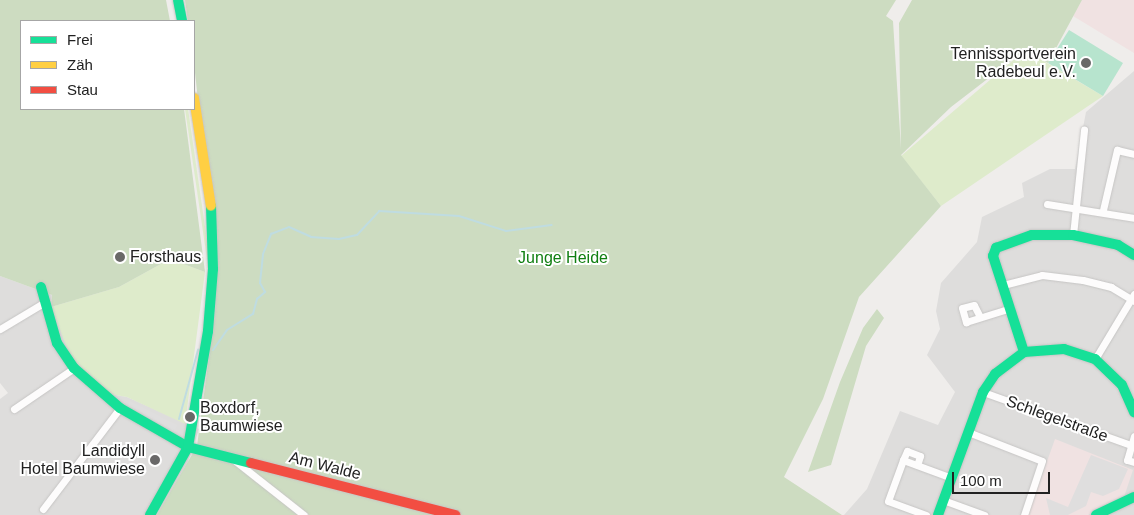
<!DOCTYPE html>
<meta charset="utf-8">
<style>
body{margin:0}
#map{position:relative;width:1134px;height:515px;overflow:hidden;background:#efedeb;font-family:Helvetica,sans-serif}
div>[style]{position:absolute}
.residential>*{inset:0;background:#dedddc}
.commercial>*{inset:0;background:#f0e2e2}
.grass>*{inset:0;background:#deebcb}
.forest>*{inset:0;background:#cddcc1}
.pitch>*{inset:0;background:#b7e4ce}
.parking>*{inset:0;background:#dfdede}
.stream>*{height:2px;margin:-1px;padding:0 1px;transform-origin:1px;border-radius:1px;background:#bfdce1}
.roads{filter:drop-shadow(0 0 1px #c6c5c4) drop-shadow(0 0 1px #c6c5c4)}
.street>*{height:7px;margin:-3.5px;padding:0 3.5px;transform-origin:3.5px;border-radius:3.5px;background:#fdfcfc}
.fast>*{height:10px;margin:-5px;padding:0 5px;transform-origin:5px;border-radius:5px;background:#16e098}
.slow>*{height:10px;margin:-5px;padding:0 5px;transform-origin:5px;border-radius:5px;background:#ffcf43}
.jam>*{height:10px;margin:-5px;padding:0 5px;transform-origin:5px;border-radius:5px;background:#f24e42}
.dots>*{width:14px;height:14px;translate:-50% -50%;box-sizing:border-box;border:2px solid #fff;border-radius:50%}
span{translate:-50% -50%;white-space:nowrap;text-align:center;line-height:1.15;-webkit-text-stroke:4px #fff;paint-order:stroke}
.poi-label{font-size:16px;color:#212121}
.right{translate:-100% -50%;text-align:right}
.left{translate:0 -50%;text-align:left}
.park-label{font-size:16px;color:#107f11}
.street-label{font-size:16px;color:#212121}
.legend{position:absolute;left:20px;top:20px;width:175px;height:90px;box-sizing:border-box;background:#fff;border:1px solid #a6a6a6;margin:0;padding:6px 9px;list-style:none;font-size:15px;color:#212121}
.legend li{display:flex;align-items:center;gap:10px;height:25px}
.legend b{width:25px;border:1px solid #a6a6a6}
.scale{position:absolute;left:952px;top:472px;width:98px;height:22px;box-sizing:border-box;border:2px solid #212121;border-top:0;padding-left:6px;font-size:15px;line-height:18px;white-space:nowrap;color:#212121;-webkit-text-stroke:4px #fff;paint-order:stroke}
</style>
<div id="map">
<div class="residential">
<i style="clip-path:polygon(1134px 71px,1134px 515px,844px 515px,867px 489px,900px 411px,938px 425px,955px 392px,927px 355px,940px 329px,936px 311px,941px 283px,977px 242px,982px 217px,1024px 197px,1022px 183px,1050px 169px,1075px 169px,1086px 112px)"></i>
<i style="clip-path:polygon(0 276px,52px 295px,51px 307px,110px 394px,127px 397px,199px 429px,185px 471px,157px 515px,0 515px,0 399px,8px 393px,0 383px)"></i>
</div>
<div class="commercial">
<i style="clip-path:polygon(1082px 0,1134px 0,1134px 53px,1073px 16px)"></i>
<i style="clip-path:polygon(1055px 439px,1133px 470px,1124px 497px,1088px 515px,1028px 515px)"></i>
</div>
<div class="grass">
<i style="clip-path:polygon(1025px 50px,1103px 96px,941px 206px,901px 156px)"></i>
<i style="clip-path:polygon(185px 109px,188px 109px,210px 261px,207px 259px)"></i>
<i style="clip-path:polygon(170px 259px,205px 272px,185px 424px,127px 397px,110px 394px,72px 360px,51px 307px,119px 287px)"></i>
</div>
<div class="forest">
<i style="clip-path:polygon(0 0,166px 0,170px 21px,21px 21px,21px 109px,184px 109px,205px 272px,170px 259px,119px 287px,51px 307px,52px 295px,0 276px)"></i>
<i style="clip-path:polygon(185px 0,896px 0,886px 16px,893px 21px,901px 149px,899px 23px,912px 0,1082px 0,1048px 63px,1025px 50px,951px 107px,901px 155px,941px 206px,859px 297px,823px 399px,784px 477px,842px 515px,157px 515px,197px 446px,215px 312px,217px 268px,194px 64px,194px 21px,188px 21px)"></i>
<i style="clip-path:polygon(877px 309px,884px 318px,866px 346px,831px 465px,808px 472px,840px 382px,863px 328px)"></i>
</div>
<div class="pitch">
<i style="clip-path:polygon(1069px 30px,1123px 63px,1103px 96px,1048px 63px)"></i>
</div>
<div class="parking">
<i style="clip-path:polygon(130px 401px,177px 425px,172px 437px,125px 411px)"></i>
<i style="clip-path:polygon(1091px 455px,1128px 469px,1119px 489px,1103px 496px,1091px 492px,1086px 506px,1068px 515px,1050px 515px,1046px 498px,1068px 507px)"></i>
</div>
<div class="stream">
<i style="left:213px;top:350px;width:24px;rotate:-55deg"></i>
<i style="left:227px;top:330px;width:31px;rotate:-32deg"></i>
<i style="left:253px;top:314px;width:16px;rotate:-75deg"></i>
<i style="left:257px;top:299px;width:11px;rotate:-41deg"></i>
<i style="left:265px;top:292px;width:10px;rotate:-119deg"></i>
<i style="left:260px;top:283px;width:29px;rotate:-84deg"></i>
<i style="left:263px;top:254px;width:22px;rotate:-68deg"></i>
<i style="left:271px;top:234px;width:19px;rotate:-21deg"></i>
<i style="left:289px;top:227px;width:24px;rotate:24deg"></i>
<i style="left:311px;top:237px;width:28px;rotate:4deg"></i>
<i style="left:339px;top:239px;width:18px;rotate:-13deg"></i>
<i style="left:357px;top:235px;width:33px;rotate:-47deg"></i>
<i style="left:379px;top:211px;width:80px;rotate:3.6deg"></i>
<i style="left:459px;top:216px;width:49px;rotate:17.7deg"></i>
<i style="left:506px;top:231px;width:46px;rotate:-7.4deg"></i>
<i style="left:179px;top:419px;width:72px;rotate:-74.6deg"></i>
</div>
<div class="roads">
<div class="street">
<i style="left:1047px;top:204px;width:88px;rotate:9.1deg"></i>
<i style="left:1103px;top:210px;width:62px;rotate:-76.9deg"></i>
<i style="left:1117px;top:150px;width:17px;rotate:13deg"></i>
<i style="left:1073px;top:235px;width:106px;rotate:-84deg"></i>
<i style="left:1003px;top:285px;width:40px;rotate:-14.4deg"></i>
<i style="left:1042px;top:275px;width:41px;rotate:7deg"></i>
<i style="left:1083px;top:280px;width:29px;rotate:14deg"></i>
<i style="left:1111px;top:287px;width:27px;rotate:31deg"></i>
<i style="left:980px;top:317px;width:13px;rotate:-117deg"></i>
<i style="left:974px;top:305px;width:12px;rotate:166deg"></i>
<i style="left:962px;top:308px;width:15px;rotate:74deg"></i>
<i style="left:966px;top:322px;width:47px;rotate:-17.3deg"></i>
<i style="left:0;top:329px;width:52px;rotate:-31deg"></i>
<i style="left:1095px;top:359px;width:76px;rotate:-59deg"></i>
<i style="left:983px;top:392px;width:157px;rotate:19.7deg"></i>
<i style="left:14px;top:409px;width:73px;rotate:-34.3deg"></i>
<i style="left:968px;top:432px;width:79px;rotate:21.4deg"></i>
<i style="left:1042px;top:461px;width:57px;rotate:108.4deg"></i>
<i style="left:1134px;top:436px;width:25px;rotate:106deg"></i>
<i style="left:1127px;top:460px;width:7px;rotate:16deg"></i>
<i style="left:234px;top:460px;width:89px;rotate:38.2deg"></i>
<i style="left:903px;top:460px;width:10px;rotate:-66deg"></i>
<i style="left:907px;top:451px;width:14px;rotate:21deg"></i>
<i style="left:920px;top:456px;width:9px;rotate:108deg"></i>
<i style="left:943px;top:500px;width:44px;rotate:20.1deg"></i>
<i style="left:43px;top:509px;width:127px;rotate:-52.7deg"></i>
<i style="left:926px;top:515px;width:40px;rotate:-159.8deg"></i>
<i style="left:888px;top:501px;width:44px;rotate:-69.9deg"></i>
<i style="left:903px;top:460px;width:52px;rotate:20.2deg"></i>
</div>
<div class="fast">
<i style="left:178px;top:0;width:21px;rotate:79deg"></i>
<i style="left:41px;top:287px;width:58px;rotate:74.1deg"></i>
<i style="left:57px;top:343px;width:30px;rotate:56deg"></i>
<i style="left:74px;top:368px;width:61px;rotate:41deg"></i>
<i style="left:120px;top:408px;width:78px;rotate:29.8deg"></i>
<i style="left:188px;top:447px;width:65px;rotate:14.3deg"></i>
<i style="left:1024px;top:352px;width:101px;rotate:-107.9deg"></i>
<i style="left:993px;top:256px;width:9px;rotate:-69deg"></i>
<i style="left:996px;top:248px;width:38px;rotate:-20deg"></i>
<i style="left:1032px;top:235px;width:41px"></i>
<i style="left:1073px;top:235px;width:46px;rotate:12.5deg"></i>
<i style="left:1118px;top:245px;width:19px;rotate:32deg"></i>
<i style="left:150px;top:515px;width:78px;rotate:-60.8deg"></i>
<i style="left:188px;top:447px;width:118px;rotate:-80.2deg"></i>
<i style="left:208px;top:331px;width:62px;rotate:-85.4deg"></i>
<i style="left:213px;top:269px;width:63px;rotate:-91.8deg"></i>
<i style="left:938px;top:515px;width:131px;rotate:-69.9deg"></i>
<i style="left:983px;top:392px;width:22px;rotate:-56deg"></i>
<i style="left:995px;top:374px;width:36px;rotate:-37deg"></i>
<i style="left:1024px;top:352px;width:40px;rotate:-4.3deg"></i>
<i style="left:1064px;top:349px;width:33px;rotate:18deg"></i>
<i style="left:1095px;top:359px;width:37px;rotate:44deg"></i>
<i style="left:1122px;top:385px;width:30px;rotate:66deg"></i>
<i style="left:1096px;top:515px;width:42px;rotate:-25.3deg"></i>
</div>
<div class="slow">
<i style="left:194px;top:98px;width:109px;rotate:81.1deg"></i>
</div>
<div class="jam">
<i style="left:251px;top:463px;width:211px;rotate:14.3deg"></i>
</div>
</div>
<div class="dots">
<i style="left:1086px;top:63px;background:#696868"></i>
<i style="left:120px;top:257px;background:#696868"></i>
<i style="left:190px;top:417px;background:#696868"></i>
<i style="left:155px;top:460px;background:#696868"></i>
</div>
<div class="poi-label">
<span class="right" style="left:1076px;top:63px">Tennissportverein<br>Radebeul e.V.</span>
<span class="left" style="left:130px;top:257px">Forsthaus</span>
<span class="left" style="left:200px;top:417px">Boxdorf,<br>Baumwiese</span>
<span class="right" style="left:145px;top:460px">Landidyll<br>Hotel Baumwiese</span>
</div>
<div class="park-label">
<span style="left:563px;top:258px">Junge Heide</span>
</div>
<div class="street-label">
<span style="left:1057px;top:419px;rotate:20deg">Schlegelstraße</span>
<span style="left:325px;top:466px;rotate:14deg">Am Walde</span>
</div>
<ul class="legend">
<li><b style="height:6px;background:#16e098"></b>Frei</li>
<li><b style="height:6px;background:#ffcf43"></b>Zäh</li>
<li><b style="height:6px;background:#f24e42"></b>Stau</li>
</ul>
<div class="scale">100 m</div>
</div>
